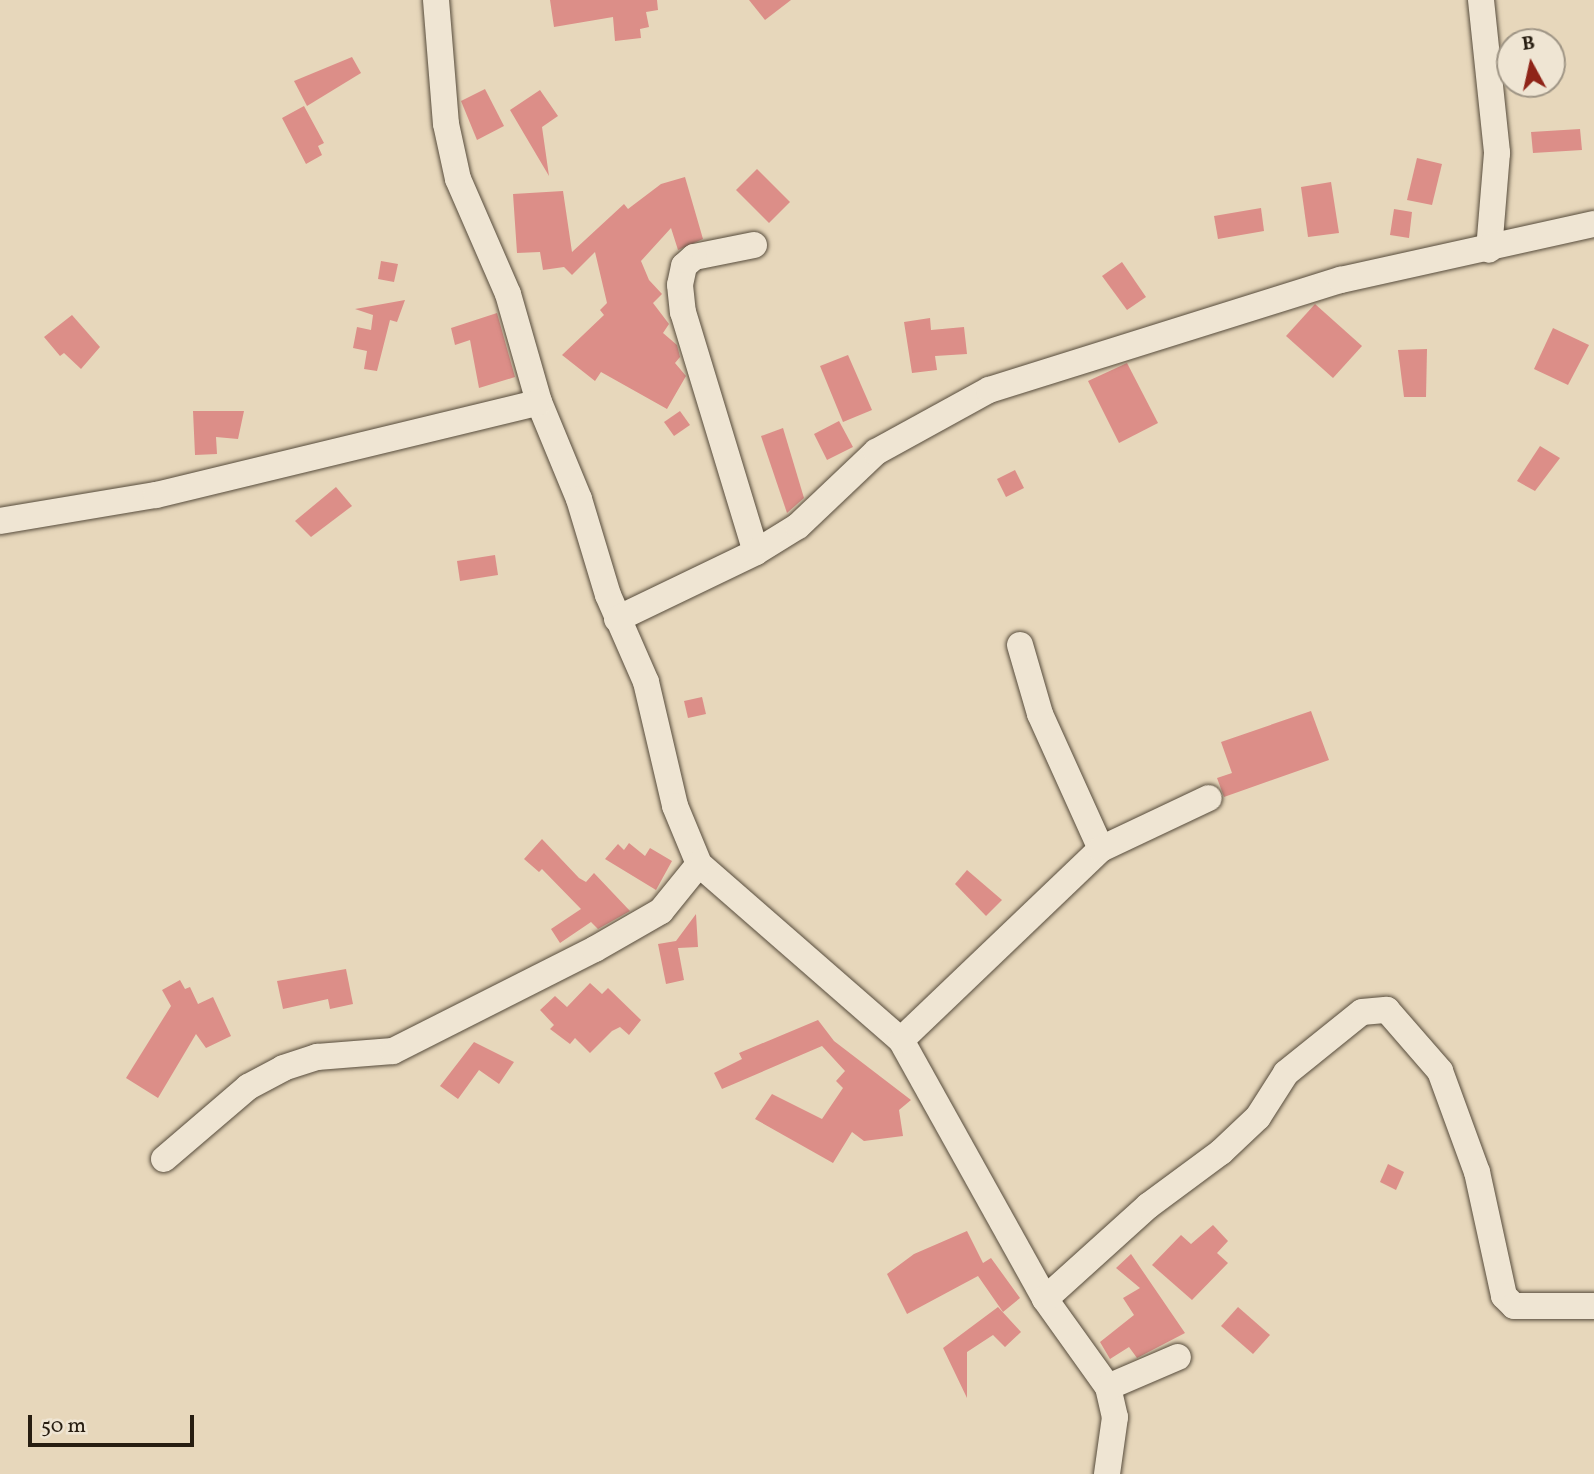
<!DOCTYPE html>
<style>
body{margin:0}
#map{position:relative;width:1594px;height:1474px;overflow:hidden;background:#e7d7bb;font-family:Vollkorn,serif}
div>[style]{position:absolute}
.building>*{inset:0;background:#dc8e88}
.roads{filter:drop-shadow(0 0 2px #574c3c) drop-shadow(0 0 2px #574c3c)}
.street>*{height:26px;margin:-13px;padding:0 13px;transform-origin:13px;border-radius:13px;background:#efe5d3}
span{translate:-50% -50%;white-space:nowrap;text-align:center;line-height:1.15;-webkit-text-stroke:5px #efe5d3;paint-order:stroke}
.north{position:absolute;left:1496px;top:28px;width:70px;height:70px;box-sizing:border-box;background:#efe5d3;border:2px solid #9f9585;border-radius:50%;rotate:352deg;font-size:19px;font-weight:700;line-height:28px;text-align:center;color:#271d11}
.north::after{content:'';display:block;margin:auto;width:24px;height:32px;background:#8f2418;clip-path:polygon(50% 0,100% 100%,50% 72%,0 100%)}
.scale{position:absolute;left:28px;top:1415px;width:166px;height:32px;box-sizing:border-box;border:4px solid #271d11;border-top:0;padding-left:9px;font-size:21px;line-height:24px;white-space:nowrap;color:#271d11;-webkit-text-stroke:5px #efe5d3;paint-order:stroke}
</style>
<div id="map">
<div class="building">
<i style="clip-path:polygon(550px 0,657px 0,658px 10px,646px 12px,649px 27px,640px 29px,641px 38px,615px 41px,613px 17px,554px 27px)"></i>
<i style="clip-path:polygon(749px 0,791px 0,765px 20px)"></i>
<i style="clip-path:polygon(352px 57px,361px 73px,307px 106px,294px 81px)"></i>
<i style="clip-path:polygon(485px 89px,504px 126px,477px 140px,461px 101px)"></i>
<i style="clip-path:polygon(540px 90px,558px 116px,542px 127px,549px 176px,510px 110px)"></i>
<i style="clip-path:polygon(304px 106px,324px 143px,318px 146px,322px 155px,306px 164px,282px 118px)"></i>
<i style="clip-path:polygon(1580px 129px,1582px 150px,1533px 153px,1531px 132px)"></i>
<i style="clip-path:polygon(1417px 158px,1442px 164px,1432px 205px,1407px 200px)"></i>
<i style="clip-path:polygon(757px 169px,790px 202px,769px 223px,736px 190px)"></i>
<i style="clip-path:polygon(685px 177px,703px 239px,678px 250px,671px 228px,641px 261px,649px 280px,662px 294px,653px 303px,669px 324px,663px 333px,677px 345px,680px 357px,675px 363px,686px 376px,667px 409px,601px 372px,595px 381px,562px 355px,604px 315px,600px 310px,607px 303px,595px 252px,572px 275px,564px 267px,543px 270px,540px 252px,517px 253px,513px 194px,563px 191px,572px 252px,624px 204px,628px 209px,661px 184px)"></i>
<i style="clip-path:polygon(1331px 182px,1339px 233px,1308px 237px,1301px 187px)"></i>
<i style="clip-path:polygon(1261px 208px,1264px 231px,1218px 239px,1214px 216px)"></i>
<i style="clip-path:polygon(1394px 209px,1412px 212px,1409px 238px,1390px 235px)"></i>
<i style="clip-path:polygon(381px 261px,398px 264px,394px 282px,378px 279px)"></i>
<i style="clip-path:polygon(1122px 262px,1146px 297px,1127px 310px,1102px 276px)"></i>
<i style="clip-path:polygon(405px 300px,397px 322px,390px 320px,377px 371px,364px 369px,367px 351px,353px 348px,357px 327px,371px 330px,373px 315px,355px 309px)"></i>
<i style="clip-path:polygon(1315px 304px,1362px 346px,1333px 378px,1286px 336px)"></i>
<i style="clip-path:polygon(497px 313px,515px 377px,479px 388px,470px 340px,455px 345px,451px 328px)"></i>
<i style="clip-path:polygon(72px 315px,100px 347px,81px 369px,64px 353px,60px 356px,44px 337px)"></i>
<i style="clip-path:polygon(930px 318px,931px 330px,964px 327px,967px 354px,935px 356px,937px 370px,912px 373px,904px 322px)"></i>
<i style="clip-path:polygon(1553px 328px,1589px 345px,1568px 385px,1534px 369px)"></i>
<i style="clip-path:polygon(1427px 349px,1426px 397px,1404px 397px,1398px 350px)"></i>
<i style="clip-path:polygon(848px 355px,872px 410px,843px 422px,820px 366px)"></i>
<i style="clip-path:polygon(1127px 363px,1158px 423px,1119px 443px,1088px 381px)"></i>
<i style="clip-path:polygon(193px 411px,244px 411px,238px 439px,216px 437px,217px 454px,195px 455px)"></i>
<i style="clip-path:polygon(680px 411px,690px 425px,674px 436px,664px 422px)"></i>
<i style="clip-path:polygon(839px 421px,853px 447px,827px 460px,814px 434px)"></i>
<i style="clip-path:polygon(783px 428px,804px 498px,787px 513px,761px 436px)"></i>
<i style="clip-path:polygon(1540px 446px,1560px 458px,1535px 491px,1517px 481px)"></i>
<i style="clip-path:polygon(1015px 470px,1024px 488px,1006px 497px,997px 479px)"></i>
<i style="clip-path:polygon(336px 487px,352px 506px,311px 537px,295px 521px)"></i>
<i style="clip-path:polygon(495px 555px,498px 575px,460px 581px,457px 561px)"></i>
<i style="clip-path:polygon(702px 697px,706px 714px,688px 718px,684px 701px)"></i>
<i style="clip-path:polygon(1311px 711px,1329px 760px,1224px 797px,1217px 778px,1232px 773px,1221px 742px)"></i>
<i style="clip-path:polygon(542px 839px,579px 878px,586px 882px,594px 873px,630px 911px,598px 929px,591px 922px,560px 943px,551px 929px,581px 909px,542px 869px,539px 872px,524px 859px)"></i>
<i style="clip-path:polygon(629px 843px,645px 856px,650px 848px,672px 861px,656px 890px,605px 859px,618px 844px,624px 850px)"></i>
<i style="clip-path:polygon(967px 870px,1002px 900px,986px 916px,955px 884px)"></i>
<i style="clip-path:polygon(696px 914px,698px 947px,678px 948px,684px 980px,666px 984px,658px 944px,676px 941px)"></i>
<i style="clip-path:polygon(346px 969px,353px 1004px,330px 1009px,328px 999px,283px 1009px,277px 981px)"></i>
<i style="clip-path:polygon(180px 980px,185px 989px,190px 987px,198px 1004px,213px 997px,231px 1036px,206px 1048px,196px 1034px,158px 1098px,126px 1078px,171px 1006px,162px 990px)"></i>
<i style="clip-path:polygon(590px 983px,602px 994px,608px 988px,641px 1020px,629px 1035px,620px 1027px,612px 1031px,590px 1053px,575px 1038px,570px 1044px,550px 1029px,554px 1025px,540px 1010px,555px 996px,567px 1007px)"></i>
<i style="clip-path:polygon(818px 1020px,834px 1041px,911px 1100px,899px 1110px,903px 1136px,864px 1141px,852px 1132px,833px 1163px,755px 1119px,772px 1094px,822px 1119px,843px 1088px,836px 1081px,845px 1071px,822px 1046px,722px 1089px,714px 1073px,742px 1059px,739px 1053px)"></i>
<i style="clip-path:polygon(474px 1042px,514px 1062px,499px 1084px,479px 1070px,458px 1099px,440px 1086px)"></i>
<i style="clip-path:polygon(1388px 1164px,1404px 1172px,1396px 1190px,1380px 1182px)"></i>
<i style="clip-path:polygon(1213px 1225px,1228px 1241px,1217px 1253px,1228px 1263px,1192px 1300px,1152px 1265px,1181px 1235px,1191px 1244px)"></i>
<i style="clip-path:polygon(967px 1231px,983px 1263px,991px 1258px,1020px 1298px,1003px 1312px,978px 1276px,907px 1314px,887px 1274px,914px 1254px)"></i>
<i style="clip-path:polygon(1131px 1254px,1185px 1333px,1137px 1358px,1129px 1347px,1110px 1359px,1100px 1342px,1134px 1315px,1123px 1298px,1140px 1288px,1116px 1268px)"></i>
<i style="clip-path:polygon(998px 1307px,1021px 1332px,1005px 1347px,993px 1335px,967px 1352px,967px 1398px,943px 1348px)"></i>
<i style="clip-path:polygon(1238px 1307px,1270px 1335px,1253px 1354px,1221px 1326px)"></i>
</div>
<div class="roads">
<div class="street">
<i style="left:436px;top:0;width:124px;rotate:85.4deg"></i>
<i style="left:446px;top:124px;width:56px;rotate:77.7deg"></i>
<i style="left:458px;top:179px;width:125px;rotate:66.5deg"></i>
<i style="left:508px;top:294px;width:112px;rotate:74deg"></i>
<i style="left:539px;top:402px;width:105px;rotate:67.6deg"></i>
<i style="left:579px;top:499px;width:100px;rotate:73.2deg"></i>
<i style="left:608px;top:595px;width:95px;rotate:66.4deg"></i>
<i style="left:646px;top:682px;width:127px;rotate:76.8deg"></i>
<i style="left:675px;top:806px;width:63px;rotate:67.5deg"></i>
<i style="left:699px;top:864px;width:268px;rotate:41.1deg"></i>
<i style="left:901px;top:1040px;width:296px;rotate:60.9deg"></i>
<i style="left:1045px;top:1299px;width:108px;rotate:54.4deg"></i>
<i style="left:1108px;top:1387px;width:31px;rotate:77deg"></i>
<i style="left:1115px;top:1417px;width:58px;rotate:98deg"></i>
<i style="left:1481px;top:0;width:154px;rotate:84deg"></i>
<i style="left:1497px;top:153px;width:97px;rotate:94.7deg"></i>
<i style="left:754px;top:245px;width:61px;rotate:168.7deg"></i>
<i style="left:694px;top:257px;width:13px;rotate:138deg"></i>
<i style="left:684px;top:266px;width:19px;rotate:102deg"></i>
<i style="left:680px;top:285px;width:27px;rotate:84deg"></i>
<i style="left:683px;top:312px;width:251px;rotate:73.1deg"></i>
<i style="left:0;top:521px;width:158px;rotate:-9.5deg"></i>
<i style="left:156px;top:495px;width:394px;rotate:-13.6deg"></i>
<i style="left:617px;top:619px;width:154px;rotate:-25.7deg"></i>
<i style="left:756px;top:552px;width:49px;rotate:-31.8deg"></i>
<i style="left:798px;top:526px;width:108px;rotate:-43.5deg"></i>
<i style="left:876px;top:452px;width:129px;rotate:-28.8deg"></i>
<i style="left:989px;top:390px;width:369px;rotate:-17.4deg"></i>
<i style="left:1341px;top:280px;width:259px;rotate:-12.5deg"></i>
<i style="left:1020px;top:645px;width:72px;rotate:73.8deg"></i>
<i style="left:1040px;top:714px;width:148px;rotate:65.7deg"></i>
<i style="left:901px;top:1040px;width:277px;rotate:-43.7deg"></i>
<i style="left:1101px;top:849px;width:119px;rotate:-25.3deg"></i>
<i style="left:164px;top:1159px;width:111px;rotate:-40.6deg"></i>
<i style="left:248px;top:1087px;width:40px;rotate:-28deg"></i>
<i style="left:283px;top:1068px;width:36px;rotate:-18deg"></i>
<i style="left:317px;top:1057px;width:76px;rotate:-4.5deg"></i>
<i style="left:393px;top:1051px;width:226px;rotate:-26.8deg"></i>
<i style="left:595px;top:949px;width:76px;rotate:-29.9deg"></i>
<i style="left:661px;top:911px;width:60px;rotate:-51deg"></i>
<i style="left:1045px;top:1299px;width:139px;rotate:-42.1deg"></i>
<i style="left:1148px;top:1206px;width:91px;rotate:-36.5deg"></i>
<i style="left:1221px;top:1152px;width:51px;rotate:-43.4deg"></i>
<i style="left:1258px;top:1117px;width:52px;rotate:-57.5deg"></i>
<i style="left:1286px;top:1073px;width:97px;rotate:-38.8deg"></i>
<i style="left:1362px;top:1012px;width:25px;rotate:-5deg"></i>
<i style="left:1387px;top:1010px;width:81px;rotate:49deg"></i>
<i style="left:1440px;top:1071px;width:108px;rotate:69.9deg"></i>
<i style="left:1477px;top:1172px;width:127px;rotate:77.7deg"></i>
<i style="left:1504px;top:1296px;width:14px;rotate:45deg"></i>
<i style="left:1514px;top:1306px;width:80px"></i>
<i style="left:1108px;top:1387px;width:76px;rotate:-23.2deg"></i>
</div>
</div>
<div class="north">B</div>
<div class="scale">50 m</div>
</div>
